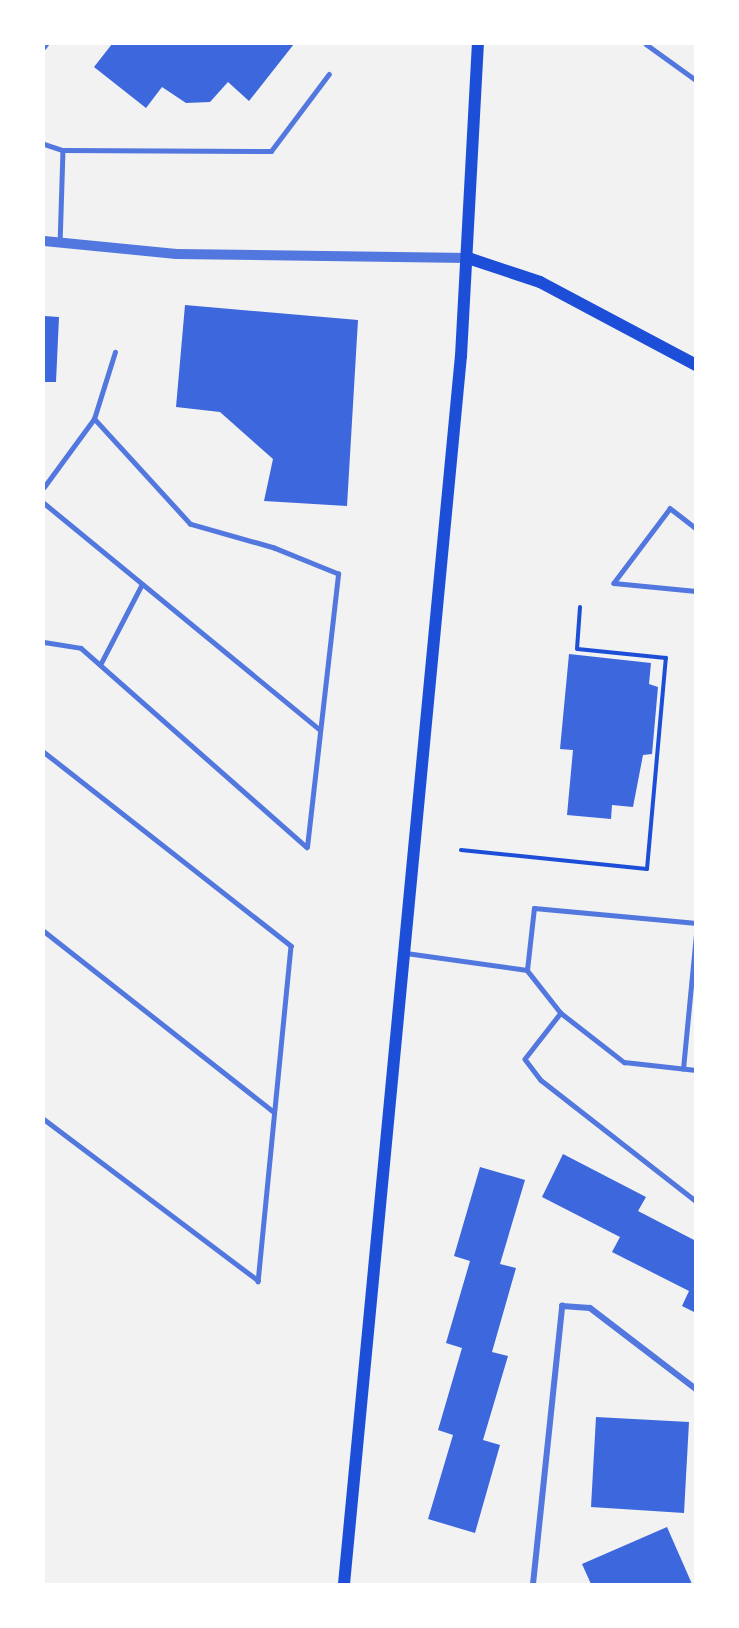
<!DOCTYPE html>
<style>
body{margin:0}
#map{position:relative;width:739px;height:1628px;overflow:hidden;background:#f2f2f2;font-family:Signika,sans-serif}
div>[style]{position:absolute}
.building>*{inset:0;background:#3d67dc}
.path>*{height:4px;margin:-2px;padding:0 2px;transform-origin:2px;border-radius:2px;background:#1d4ed8}
.service>*{height:4.5px;margin:-2.25px;padding:0 2.25px;transform-origin:2.25px;border-radius:2.25px;background:#5277de}
.minor>*{height:6px;margin:-3px;padding:0 3px;transform-origin:3px;border-radius:3px;background:#5277de}
.tertiary>*{height:10px;margin:-5px;padding:0 5px;transform-origin:5px;border-radius:5px;background:#5277de}
.secondary>*{height:12px;margin:-6px;padding:0 6px;transform-origin:6px;border-radius:6px;background:#1d4ed8}
span{translate:-50% -50%;white-space:nowrap;text-align:center;line-height:1.15;-webkit-text-stroke:6px #fff;paint-order:stroke}
.frame{position:absolute;inset:0;border:45px solid #fff;pointer-events:none}
</style>
<div id="map">
<div class="building">
<i style="clip-path:polygon(112px 44px,294px 44px,249px 101px,228px 82px,210px 102px,186px 103px,162px 87px,146px 108px,94px 67px)"></i>
<i style="clip-path:polygon(185px 305px,358px 320px,347px 506px,264px 501px,273px 459px,220px 412px,176px 407px)"></i>
<i style="clip-path:polygon(44px 316px,59px 317px,56px 382px,44px 382px)"></i>
<i style="clip-path:polygon(569px 654px,651px 663px,649px 684px,658px 687px,652px 754px,643px 755px,633px 807px,612px 805px,611px 819px,567px 815px,573px 750px,560px 749px)"></i>
<i style="clip-path:polygon(563px 1154px,646px 1197px,638px 1211px,696px 1241px,696px 1313px,682px 1306px,689px 1291px,612px 1252px,620px 1237px,542px 1197px)"></i>
<i style="clip-path:polygon(480px 1167px,525px 1180px,500px 1264px,516px 1268px,492px 1352px,508px 1356px,483px 1440px,500px 1445px,475px 1533px,428px 1519px,453px 1435px,438px 1430px,462px 1348px,446px 1343px,470px 1261px,454px 1256px)"></i>
<i style="clip-path:polygon(596px 1417px,689px 1422px,684px 1513px,591px 1507px)"></i>
<i style="clip-path:polygon(667px 1527px,692px 1584px,591px 1584px,582px 1564px)"></i>
</div>
<div class="path">
<i style="left:461px;top:850px;width:187px;rotate:5.8deg"></i>
<i style="left:647px;top:869px;width:212px;rotate:-84.9deg"></i>
<i style="left:666px;top:658px;width:89px;rotate:-174.2deg"></i>
<i style="left:577px;top:649px;width:42px;rotate:-85.9deg"></i>
</div>
<div class="service">
<i style="left:646px;top:44px;width:62px;rotate:35.8deg"></i>
<i style="left:44px;top:47px;width:4px;rotate:-56deg"></i>
<i style="left:44px;top:144px;width:20px;rotate:18deg"></i>
<i style="left:63px;top:150px;width:93px;rotate:91.8deg"></i>
<i style="left:63px;top:150px;width:208px;rotate:0.3deg"></i>
<i style="left:271px;top:151px;width:96px;rotate:-53deg"></i>
<i style="left:44px;top:487px;width:84px;rotate:-53.7deg"></i>
<i style="left:94px;top:419px;width:70px;rotate:-72.6deg"></i>
<i style="left:44px;top:503px;width:357px;rotate:39.4deg"></i>
<i style="left:696px;top:529px;width:33px;rotate:-142deg"></i>
<i style="left:670px;top:509px;width:93px;rotate:127.1deg"></i>
<i style="left:614px;top:583px;width:82px;rotate:5.6deg"></i>
<i style="left:44px;top:642px;width:37px;rotate:9deg"></i>
<i style="left:81px;top:648px;width:301px;rotate:41.4deg"></i>
<i style="left:307px;top:847px;width:275px;rotate:-83.5deg"></i>
<i style="left:338px;top:574px;width:69px;rotate:-157.9deg"></i>
<i style="left:274px;top:548px;width:87px;rotate:-164.1deg"></i>
<i style="left:190px;top:524px;width:142px;rotate:-132.4deg"></i>
<i style="left:100px;top:665px;width:91px;rotate:-62.6deg"></i>
<i style="left:44px;top:752px;width:314px;rotate:38.1deg"></i>
<i style="left:291px;top:946px;width:337px;rotate:95.6deg"></i>
<i style="left:258px;top:1281px;width:268px;rotate:-143deg"></i>
<i style="left:44px;top:931px;width:291px;rotate:38.2deg"></i>
<i style="left:406px;top:953px;width:122px;rotate:8deg"></i>
<i style="left:527px;top:970px;width:55px;rotate:51.7deg"></i>
<i style="left:561px;top:1013px;width:80px;rotate:37.9deg"></i>
<i style="left:624px;top:1062px;width:72px;rotate:6.3deg"></i>
<i style="left:527px;top:970px;width:62px;rotate:-83.6deg"></i>
<i style="left:534px;top:908px;width:163px;rotate:5.3deg"></i>
<i style="left:561px;top:1013px;width:58px;rotate:128deg"></i>
<i style="left:525px;top:1059px;width:26px;rotate:53deg"></i>
<i style="left:541px;top:1080px;width:197px;rotate:38deg"></i>
<i style="left:683px;top:1069px;width:137px;rotate:-84.5deg"></i>
</div>
<div class="minor">
<i style="left:533px;top:1584px;width:280px;rotate:-84deg"></i>
<i style="left:562px;top:1306px;width:28px;rotate:4deg"></i>
<i style="left:590px;top:1308px;width:133px;rotate:37.4deg"></i>
</div>
<div class="tertiary">
<i style="left:44px;top:241px;width:133px;rotate:5.6deg"></i>
<i style="left:176px;top:254px;width:292px;rotate:0.8deg"></i>
</div>
<div class="secondary">
<i style="left:468px;top:258px;width:76px;rotate:18.4deg"></i>
<i style="left:540px;top:282px;width:177px;rotate:28deg"></i>
<i style="left:344px;top:1584px;width:1234px;rotate:-84.56deg"></i>
<i style="left:461px;top:356px;width:312px;rotate:-86.9deg"></i>
</div>
<div class="frame"></div>
</div>
